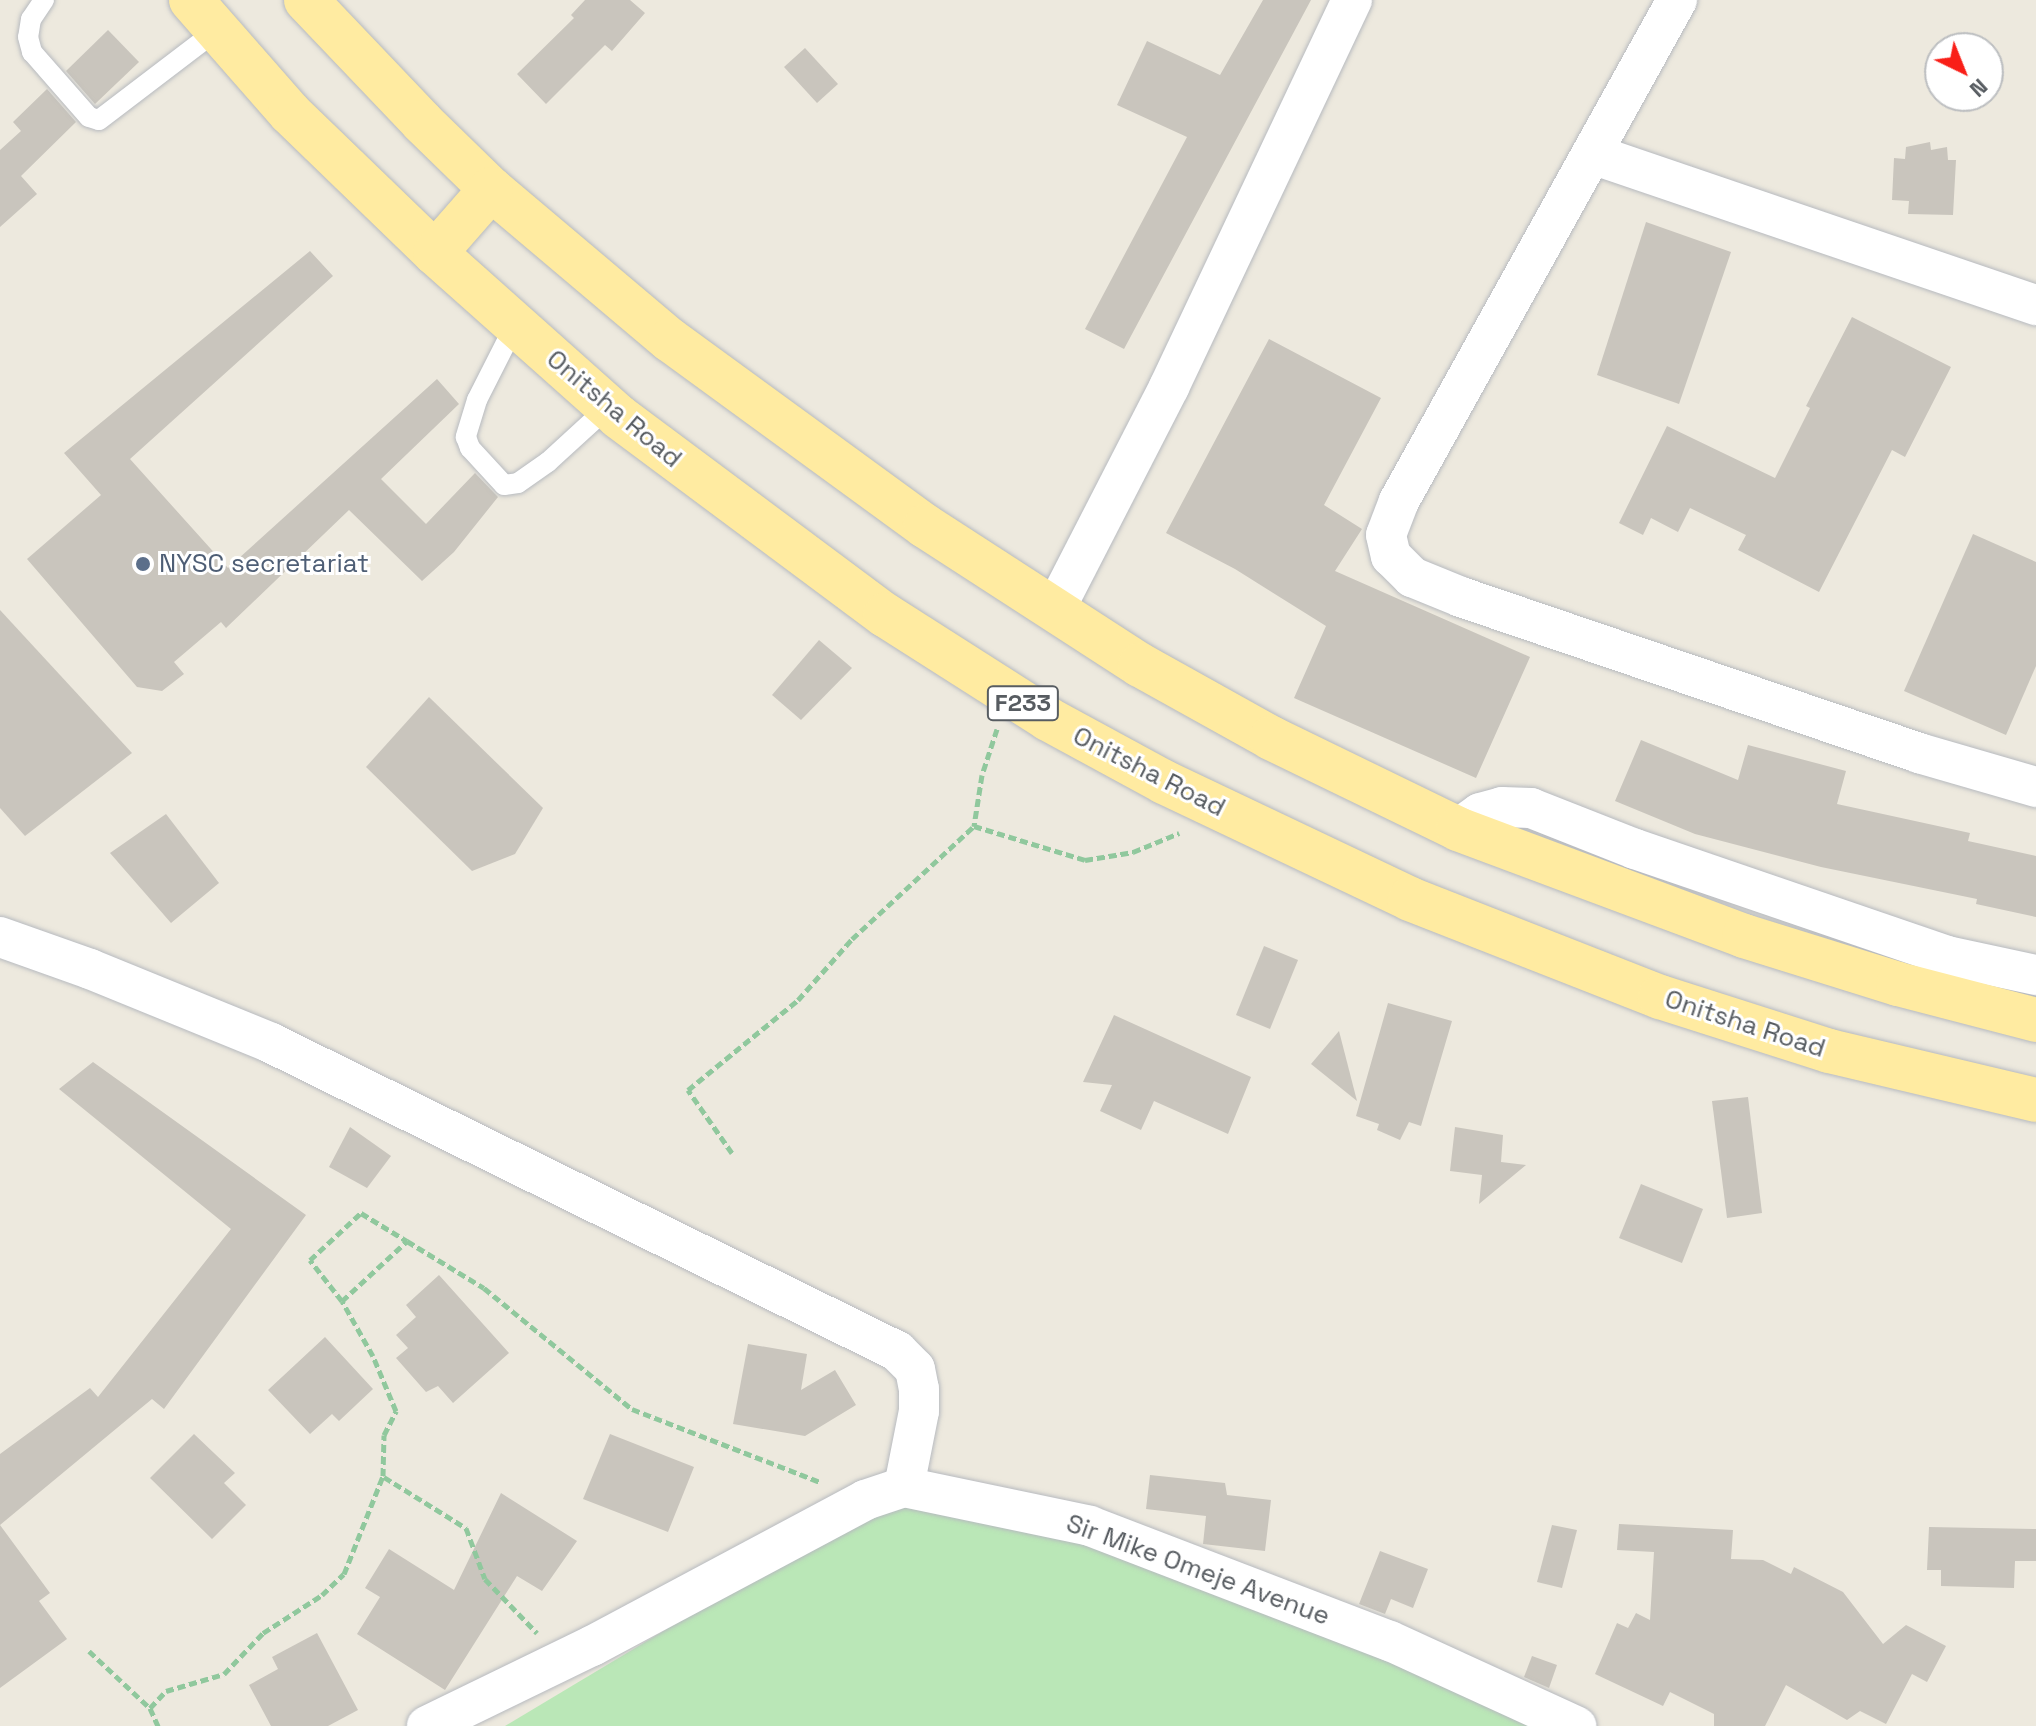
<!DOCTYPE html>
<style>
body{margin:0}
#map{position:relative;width:2036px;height:1726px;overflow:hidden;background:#ede9de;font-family:"Space Grotesk",sans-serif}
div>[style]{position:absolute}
.green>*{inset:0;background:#bae7b7}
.building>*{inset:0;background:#c9c5bd}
.path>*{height:5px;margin-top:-2.5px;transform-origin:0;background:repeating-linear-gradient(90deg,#90c89d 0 8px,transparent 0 12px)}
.roads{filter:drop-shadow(0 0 2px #b7babf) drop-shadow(0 0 2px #b7babf)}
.service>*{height:20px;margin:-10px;padding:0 10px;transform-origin:10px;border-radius:10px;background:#fff}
.minor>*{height:40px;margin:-20px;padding:0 20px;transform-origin:20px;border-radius:20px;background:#fff}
.primary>*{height:44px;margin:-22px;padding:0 22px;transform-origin:22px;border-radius:22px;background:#ffeba1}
.dots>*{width:22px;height:22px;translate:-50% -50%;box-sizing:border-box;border:4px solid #fff;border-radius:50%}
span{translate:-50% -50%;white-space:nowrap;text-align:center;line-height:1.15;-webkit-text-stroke:6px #fff;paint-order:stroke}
.shield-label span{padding:2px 6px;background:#fff;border:2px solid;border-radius:6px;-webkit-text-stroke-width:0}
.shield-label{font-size:24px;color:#575c61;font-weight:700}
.street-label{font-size:26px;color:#575c61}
.service-label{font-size:26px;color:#4e5e75}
.left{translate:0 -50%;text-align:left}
.north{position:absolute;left:1924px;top:32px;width:80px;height:80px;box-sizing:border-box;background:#fff;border:2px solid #bcbec0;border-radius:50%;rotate:137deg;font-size:22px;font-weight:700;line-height:32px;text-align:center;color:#575c61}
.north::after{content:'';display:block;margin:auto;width:28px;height:36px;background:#f91f18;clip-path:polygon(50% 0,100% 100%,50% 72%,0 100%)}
</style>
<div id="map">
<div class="green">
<i style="clip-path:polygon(904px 1487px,1390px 1641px,1566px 1726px,505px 1726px)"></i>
</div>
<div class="building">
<i style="clip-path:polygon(585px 0,630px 0,645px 13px,612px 51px,605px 45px,546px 104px,517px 74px,574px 18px,571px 15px)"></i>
<i style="clip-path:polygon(1263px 0,1311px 0,1124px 349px,1085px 329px,1187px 137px,1117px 105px,1147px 41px,1220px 75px)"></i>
<i style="clip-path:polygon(108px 30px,139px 62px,95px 104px,66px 71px)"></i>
<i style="clip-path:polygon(805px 48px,838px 84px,817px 103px,784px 67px)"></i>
<i style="clip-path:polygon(47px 89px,76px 122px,21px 176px,37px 194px,0 227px,0 150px,21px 131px,13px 122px)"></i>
<i style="clip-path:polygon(1930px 142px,1931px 150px,1947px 147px,1948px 160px,1956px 160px,1953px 215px,1908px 214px,1909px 201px,1892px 200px,1894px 158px,1905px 159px,1906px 147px)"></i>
<i style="clip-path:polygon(1646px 222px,1731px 252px,1679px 404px,1597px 375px)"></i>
<i style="clip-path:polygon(310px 251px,333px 276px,130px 459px,228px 568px,437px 379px,459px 404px,381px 479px,426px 524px,475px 473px,498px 497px,454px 552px,422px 581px,349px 510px,226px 628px,221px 622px,174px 662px,184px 674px,162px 691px,137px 687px,27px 559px,101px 495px,64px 453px)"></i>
<i style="clip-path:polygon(1852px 317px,1951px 367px,1905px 457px,1892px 450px,1819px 592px,1738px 550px,1746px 535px,1690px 508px,1678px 532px,1651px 518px,1643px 535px,1619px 523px,1667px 426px,1775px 478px,1810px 408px,1806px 406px)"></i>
<i style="clip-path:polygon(1269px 339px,1381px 398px,1324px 505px,1362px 529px,1335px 571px,1530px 657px,1476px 778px,1294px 698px,1326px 626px,1235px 569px,1166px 533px)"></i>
<i style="clip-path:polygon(1973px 534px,2036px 562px,2036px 666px,2006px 735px,1904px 691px)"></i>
<i style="clip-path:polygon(0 610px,132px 753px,25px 836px,0 808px)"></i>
<i style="clip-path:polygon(819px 640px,852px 668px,801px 720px,772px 695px)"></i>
<i style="clip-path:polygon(429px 697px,543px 808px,515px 854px,472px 871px,366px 767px)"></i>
<i style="clip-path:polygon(1641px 740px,1738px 780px,1748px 745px,1846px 771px,1837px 804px,1970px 833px,1968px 841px,2036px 856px,2036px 917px,1976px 904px,1977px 899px,1821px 867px,1695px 834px,1615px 801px)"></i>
<i style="clip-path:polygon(166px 814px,219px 883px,171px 923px,110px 853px)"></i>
<i style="clip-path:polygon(1264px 946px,1298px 960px,1270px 1029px,1236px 1015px)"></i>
<i style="clip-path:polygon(1388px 1003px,1452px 1021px,1421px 1126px,1409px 1122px,1400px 1140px,1377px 1130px,1379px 1124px,1356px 1116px)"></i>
<i style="clip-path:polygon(1114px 1015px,1251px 1077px,1228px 1134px,1154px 1101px,1141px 1130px,1100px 1111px,1112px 1085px,1083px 1082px)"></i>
<i style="clip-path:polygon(1339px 1031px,1357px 1101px,1311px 1064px)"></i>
<i style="clip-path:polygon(93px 1062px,306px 1215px,164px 1409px,152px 1399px,0 1525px,50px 1593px,39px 1601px,67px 1639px,0 1688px,0 1454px,90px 1388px,98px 1397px,231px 1229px,59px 1089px)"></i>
<i style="clip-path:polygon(1748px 1097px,1762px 1213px,1727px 1218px,1712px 1101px)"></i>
<i style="clip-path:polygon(350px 1127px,391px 1156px,367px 1188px,329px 1167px)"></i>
<i style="clip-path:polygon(1455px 1127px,1503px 1135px,1501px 1162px,1526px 1165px,1479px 1204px,1482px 1175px,1450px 1171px)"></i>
<i style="clip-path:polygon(1641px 1184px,1703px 1209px,1682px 1263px,1619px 1238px)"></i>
<i style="clip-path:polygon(439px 1275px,509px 1353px,453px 1403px,438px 1386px,426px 1392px,396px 1358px,408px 1348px,396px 1335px,416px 1317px,406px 1305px)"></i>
<i style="clip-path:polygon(325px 1337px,373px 1389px,339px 1421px,332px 1414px,310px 1434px,268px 1390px)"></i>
<i style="clip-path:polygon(748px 1344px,807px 1354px,801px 1390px,835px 1370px,856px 1405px,805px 1436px,733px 1424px)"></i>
<i style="clip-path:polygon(194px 1434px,235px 1473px,224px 1483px,246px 1505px,212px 1539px,150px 1478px)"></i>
<i style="clip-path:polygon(610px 1434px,694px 1467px,668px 1532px,583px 1499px)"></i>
<i style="clip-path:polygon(1150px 1475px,1225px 1483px,1227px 1495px,1271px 1500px,1265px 1551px,1203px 1544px,1206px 1516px,1146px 1509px)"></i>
<i style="clip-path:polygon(501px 1493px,577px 1541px,542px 1591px,517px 1576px,445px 1690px,357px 1634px,380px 1597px,365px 1588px,389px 1549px,454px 1590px)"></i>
<i style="clip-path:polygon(1619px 1524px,1733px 1530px,1731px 1559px,1763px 1560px,1791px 1574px,1794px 1567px,1843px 1592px,1883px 1644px,1906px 1625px,1946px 1646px,1927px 1682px,1912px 1674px,1886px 1724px,1860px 1711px,1847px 1720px,1786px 1685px,1765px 1726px,1714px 1726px,1714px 1714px,1670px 1692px,1663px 1706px,1595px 1674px,1617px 1623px,1628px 1628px,1636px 1613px,1650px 1620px,1654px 1552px,1617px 1550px)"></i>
<i style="clip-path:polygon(1552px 1525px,1577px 1530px,1562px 1588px,1537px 1582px)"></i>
<i style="clip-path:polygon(1929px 1527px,2036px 1529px,2036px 1561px,2015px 1561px,2014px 1588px,1941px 1586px,1941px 1570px,1927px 1570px)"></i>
<i style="clip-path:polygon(1380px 1551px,1428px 1569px,1413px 1608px,1391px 1599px,1385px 1614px,1359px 1604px)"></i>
<i style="clip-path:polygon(317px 1633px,358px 1710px,328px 1726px,271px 1726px,249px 1685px,278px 1669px,272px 1657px)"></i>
<i style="clip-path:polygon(1532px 1656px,1557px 1665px,1549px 1688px,1524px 1677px)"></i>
</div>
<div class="path">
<i style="left:997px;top:729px;width:48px;rotate:108.1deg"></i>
<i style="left:982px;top:775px;width:52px;rotate:98.9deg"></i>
<i style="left:974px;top:826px;width:116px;rotate:17deg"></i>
<i style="left:1085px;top:860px;width:49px;rotate:-9.5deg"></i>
<i style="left:1133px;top:852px;width:50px;rotate:-22.4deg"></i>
<i style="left:732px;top:1153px;width:77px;rotate:-124.9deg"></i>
<i style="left:688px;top:1090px;width:142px;rotate:-39.3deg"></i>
<i style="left:798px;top:1000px;width:81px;rotate:-48.5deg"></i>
<i style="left:852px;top:939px;width:166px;rotate:-42.8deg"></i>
<i style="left:342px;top:1301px;width:88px;rotate:-42.7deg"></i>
<i style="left:407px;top:1241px;width:90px;rotate:31.4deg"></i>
<i style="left:484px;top:1288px;width:191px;rotate:39.3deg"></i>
<i style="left:632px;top:1409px;width:202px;rotate:21.2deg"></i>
<i style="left:384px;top:1477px;width:97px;rotate:31.9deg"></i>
<i style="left:466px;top:1528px;width:54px;rotate:69.6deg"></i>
<i style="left:485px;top:1579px;width:75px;rotate:46.1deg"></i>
<i style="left:89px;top:1651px;width:83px;rotate:43.1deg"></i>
<i style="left:150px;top:1708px;width:20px;rotate:66deg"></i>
<i style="left:150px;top:1708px;width:23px;rotate:-47deg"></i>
<i style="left:166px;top:1691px;width:60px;rotate:-16.3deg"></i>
<i style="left:224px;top:1674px;width:57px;rotate:-46.4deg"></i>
<i style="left:263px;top:1633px;width:70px;rotate:-32.8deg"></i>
<i style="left:322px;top:1595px;width:30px;rotate:-44deg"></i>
<i style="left:344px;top:1574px;width:105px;rotate:-68.3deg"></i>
<i style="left:383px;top:1476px;width:41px;rotate:-88.6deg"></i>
<i style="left:384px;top:1435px;width:27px;rotate:-63deg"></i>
<i style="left:396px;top:1411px;width:60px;rotate:-112.7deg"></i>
<i style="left:373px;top:1356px;width:63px;rotate:-119.4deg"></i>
<i style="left:342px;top:1301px;width:52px;rotate:-128deg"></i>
<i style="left:310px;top:1260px;width:69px;rotate:-42.7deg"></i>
<i style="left:361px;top:1213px;width:54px;rotate:31.3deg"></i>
</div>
<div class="roads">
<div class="service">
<i style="left:44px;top:0;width:23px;rotate:124deg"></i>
<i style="left:31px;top:19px;width:18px;rotate:99deg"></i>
<i style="left:28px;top:37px;width:16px;rotate:75deg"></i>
<i style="left:32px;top:52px;width:86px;rotate:48.8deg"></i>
<i style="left:89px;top:117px;width:10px;rotate:17deg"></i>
<i style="left:99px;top:120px;width:148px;rotate:-37.3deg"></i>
<i style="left:515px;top:325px;width:84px;rotate:116.9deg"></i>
<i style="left:477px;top:400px;width:39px;rotate:107deg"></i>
<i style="left:466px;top:437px;width:12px;rotate:70deg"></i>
<i style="left:470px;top:448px;width:50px;rotate:47.4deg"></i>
<i style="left:504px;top:485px;width:14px;rotate:-8deg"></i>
<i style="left:518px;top:483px;width:37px;rotate:-35deg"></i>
<i style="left:548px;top:462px;width:81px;rotate:-42.5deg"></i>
</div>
<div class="minor">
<i style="left:1677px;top:0;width:573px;rotate:119.03deg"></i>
<i style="left:1399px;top:501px;width:36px;rotate:111deg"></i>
<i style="left:1386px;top:535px;width:22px;rotate:77deg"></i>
<i style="left:1391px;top:556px;width:30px;rotate:45deg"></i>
<i style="left:1412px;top:577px;width:53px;rotate:22.2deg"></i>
<i style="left:1461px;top:597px;width:484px;rotate:18.8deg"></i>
<i style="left:1919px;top:753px;width:122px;rotate:16.2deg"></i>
<i style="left:1592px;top:154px;width:469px;rotate:18.8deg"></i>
<i style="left:1055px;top:609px;width:250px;rotate:-62.8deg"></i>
<i style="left:1169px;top:387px;width:428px;rotate:-64.7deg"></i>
<i style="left:1458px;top:829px;width:27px;rotate:-36deg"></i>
<i style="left:1480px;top:813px;width:23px;rotate:-15deg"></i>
<i style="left:1502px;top:807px;width:29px;rotate:2deg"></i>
<i style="left:1531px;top:808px;width:112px;rotate:21.5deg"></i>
<i style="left:1635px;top:849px;width:330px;rotate:18.9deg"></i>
<i style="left:1947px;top:956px;width:91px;rotate:12.1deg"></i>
<i style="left:0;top:937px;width:96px;rotate:19.6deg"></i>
<i style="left:90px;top:969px;width:196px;rotate:22.2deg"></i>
<i style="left:271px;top:1043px;width:698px;rotate:26.2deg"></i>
<i style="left:897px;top:1351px;width:25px;rotate:45deg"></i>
<i style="left:915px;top:1369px;width:20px;rotate:79deg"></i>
<i style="left:919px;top:1389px;width:22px;rotate:90deg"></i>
<i style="left:919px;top:1411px;width:77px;rotate:101.2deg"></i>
<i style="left:427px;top:1726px;width:183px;rotate:-25.9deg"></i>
<i style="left:592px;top:1646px;width:310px;rotate:-28.1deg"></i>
<i style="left:865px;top:1500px;width:41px;rotate:-18.4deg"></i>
<i style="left:904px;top:1487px;width:190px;rotate:11.8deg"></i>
<i style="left:1090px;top:1526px;width:321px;rotate:21deg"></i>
<i style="left:1390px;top:1641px;width:205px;rotate:24.6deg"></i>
</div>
<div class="primary">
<i style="left:191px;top:0;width:150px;rotate:48.8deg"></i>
<i style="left:290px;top:113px;width:202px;rotate:44deg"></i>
<i style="left:435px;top:253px;width:246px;rotate:41.7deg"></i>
<i style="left:619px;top:417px;width:332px;rotate:36.7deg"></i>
<i style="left:885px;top:615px;width:193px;rotate:32.5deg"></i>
<i style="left:1048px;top:719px;width:132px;rotate:28.5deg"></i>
<i style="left:1164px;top:782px;width:272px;rotate:25.4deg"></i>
<i style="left:1410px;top:899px;width:269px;rotate:21.4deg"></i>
<i style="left:1660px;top:997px;width:177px;rotate:17.7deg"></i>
<i style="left:1829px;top:1051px;width:213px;rotate:13.3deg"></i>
<i style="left:306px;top:0;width:168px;rotate:46.4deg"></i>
<i style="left:422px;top:122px;width:96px;rotate:44.2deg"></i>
<i style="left:491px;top:189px;width:234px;rotate:40.2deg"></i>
<i style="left:670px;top:340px;width:316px;rotate:36.1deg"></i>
<i style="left:925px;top:526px;width:256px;rotate:32.9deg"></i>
<i style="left:1140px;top:665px;width:150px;rotate:29.1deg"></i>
<i style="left:1271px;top:738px;width:208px;rotate:25.9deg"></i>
<i style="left:1458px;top:829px;width:305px;rotate:20.5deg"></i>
<i style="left:1744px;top:936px;width:161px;rotate:17.3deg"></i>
<i style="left:1898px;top:984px;width:143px;rotate:14.6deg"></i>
<i style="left:435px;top:253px;width:85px;rotate:-48.8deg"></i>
</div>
</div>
<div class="dots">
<i style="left:143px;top:564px;background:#5c6f8a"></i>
</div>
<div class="shield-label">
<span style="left:1023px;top:703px">F233</span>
</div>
<div class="street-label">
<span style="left:614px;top:409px;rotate:40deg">Onitsha Road</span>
<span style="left:1149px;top:772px;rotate:27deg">Onitsha Road</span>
<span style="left:1745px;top:1024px;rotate:18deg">Onitsha Road</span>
<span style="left:1198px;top:1570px;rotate:20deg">Sir Mike Omeje Avenue</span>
</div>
<div class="service-label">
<span class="left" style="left:159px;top:564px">NYSC secretariat</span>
</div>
<div class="north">N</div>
</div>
